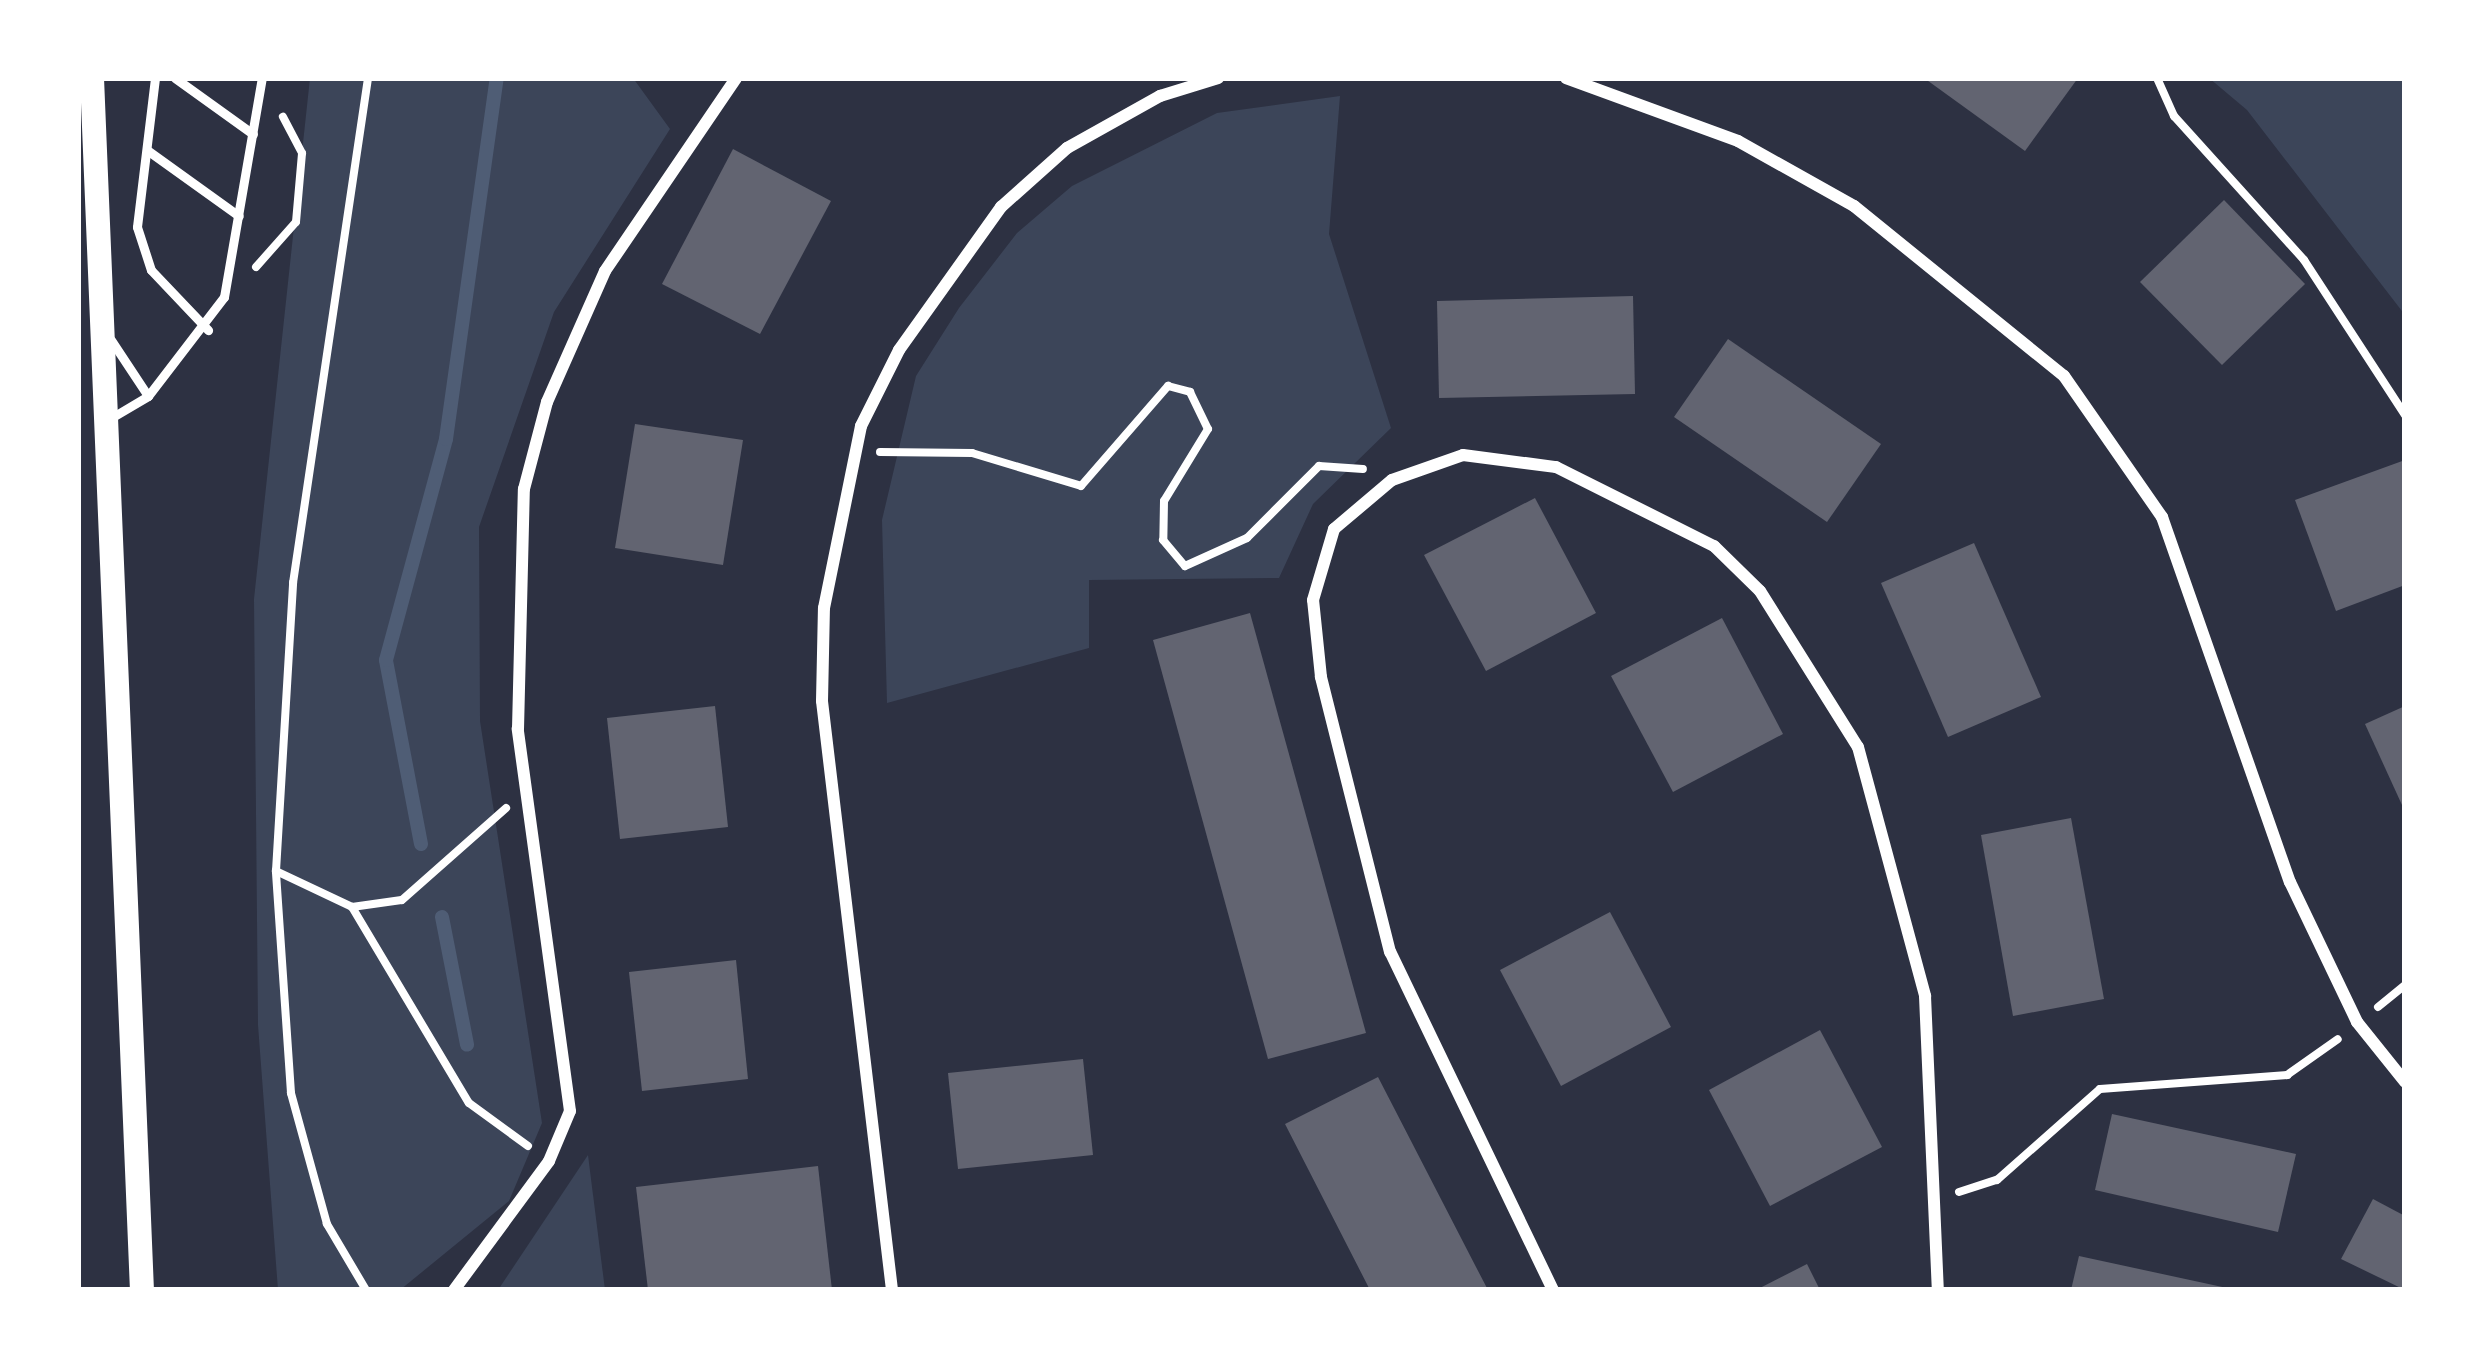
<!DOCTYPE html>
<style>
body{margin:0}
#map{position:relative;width:2483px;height:1368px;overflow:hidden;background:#2d3142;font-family:"Alegreya Sans",sans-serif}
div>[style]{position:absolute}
.green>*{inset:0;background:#3c4559}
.stream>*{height:14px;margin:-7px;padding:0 7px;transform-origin:7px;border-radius:7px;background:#4f5d75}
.building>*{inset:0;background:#626471}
.path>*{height:8px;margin:-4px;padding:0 4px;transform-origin:4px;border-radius:4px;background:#fff}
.service>*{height:9px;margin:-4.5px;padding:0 4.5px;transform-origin:4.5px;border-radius:4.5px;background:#fff}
.minor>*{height:12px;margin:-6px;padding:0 6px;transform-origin:6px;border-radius:6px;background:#fff}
.secondary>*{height:24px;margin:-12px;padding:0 12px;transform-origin:12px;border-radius:12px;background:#fff}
span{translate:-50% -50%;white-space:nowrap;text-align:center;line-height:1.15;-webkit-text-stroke:9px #fff;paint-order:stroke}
.frame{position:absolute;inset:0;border:81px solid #fff;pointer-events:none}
</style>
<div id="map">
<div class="green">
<i style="clip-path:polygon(310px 78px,633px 78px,670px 129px,554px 312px,479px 527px,480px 721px,542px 1123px,509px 1201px,400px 1290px,278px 1290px,258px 1025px,254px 599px)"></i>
<i style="clip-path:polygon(2209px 78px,2405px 78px,2405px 315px,2247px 110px)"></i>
<i style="clip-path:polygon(1340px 96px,1329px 234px,1391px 428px,1313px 504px,1279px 578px,1089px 580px,1089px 648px,887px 703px,882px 520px,916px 376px,959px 308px,1017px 233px,1072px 186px,1217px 113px)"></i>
<i style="clip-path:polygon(588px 1155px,605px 1290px,498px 1290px)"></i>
</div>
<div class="stream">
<i style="left:421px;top:844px;width:187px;rotate:-100.8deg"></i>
<i style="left:386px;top:660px;width:229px;rotate:-74.8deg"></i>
<i style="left:446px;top:439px;width:365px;rotate:-82deg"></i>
<i style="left:442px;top:917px;width:130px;rotate:78.9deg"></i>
</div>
<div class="building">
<i style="clip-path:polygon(1924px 78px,2078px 78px,2025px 151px)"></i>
<i style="clip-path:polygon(733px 149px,831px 201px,760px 334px,662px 284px)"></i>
<i style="clip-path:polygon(2224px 200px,2305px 284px,2222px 365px,2140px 282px)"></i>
<i style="clip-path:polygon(1633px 296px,1635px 394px,1439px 398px,1437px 301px)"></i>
<i style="clip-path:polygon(1728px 339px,1881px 444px,1827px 522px,1674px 417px)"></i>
<i style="clip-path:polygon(635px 424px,743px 440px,723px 565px,615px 548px)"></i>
<i style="clip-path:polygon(2405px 460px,2405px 585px,2336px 611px,2295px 500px)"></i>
<i style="clip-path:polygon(1535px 498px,1596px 613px,1486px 671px,1424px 555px)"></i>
<i style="clip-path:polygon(1974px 543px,2041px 697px,1948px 737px,1881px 583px)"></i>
<i style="clip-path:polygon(1250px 613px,1366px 1033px,1268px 1059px,1153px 640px)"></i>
<i style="clip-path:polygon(1722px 618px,1783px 734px,1673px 792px,1611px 676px)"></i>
<i style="clip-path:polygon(715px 706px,728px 827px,620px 839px,607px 718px)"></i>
<i style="clip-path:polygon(2405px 706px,2405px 804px,2402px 805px,2365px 724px)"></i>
<i style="clip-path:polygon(2071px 818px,2104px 999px,2013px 1016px,1981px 835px)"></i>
<i style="clip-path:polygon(1610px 912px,1671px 1027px,1561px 1086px,1500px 970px)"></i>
<i style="clip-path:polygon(736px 960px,748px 1079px,642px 1091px,629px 972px)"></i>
<i style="clip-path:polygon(1820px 1030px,1882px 1147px,1770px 1206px,1709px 1090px)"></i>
<i style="clip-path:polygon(1083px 1059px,1093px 1155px,958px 1169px,948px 1073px)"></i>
<i style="clip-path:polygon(1378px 1077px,1476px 1267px,1488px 1290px,1370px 1290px,1285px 1124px)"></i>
<i style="clip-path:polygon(2112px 1114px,2296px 1154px,2278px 1232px,2095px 1190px)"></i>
<i style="clip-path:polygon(818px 1166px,832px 1290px,648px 1290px,636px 1187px)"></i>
<i style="clip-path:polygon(2373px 1199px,2405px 1216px,2405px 1290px,2341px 1259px)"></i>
<i style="clip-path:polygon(2079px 1256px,2227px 1288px,2227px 1290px,2071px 1290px)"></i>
<i style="clip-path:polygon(1807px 1264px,1820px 1290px,1756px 1290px)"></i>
</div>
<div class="path">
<i style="left:2157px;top:78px;width:42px;rotate:65.9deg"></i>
<i style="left:2174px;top:116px;width:194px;rotate:47.9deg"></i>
<i style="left:2304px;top:260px;width:185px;rotate:56.9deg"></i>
<i style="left:256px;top:267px;width:60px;rotate:-48.4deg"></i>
<i style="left:296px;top:222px;width:69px;rotate:-85deg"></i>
<i style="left:302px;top:153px;width:41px;rotate:-117.8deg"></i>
<i style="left:880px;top:452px;width:92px;rotate:0.6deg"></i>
<i style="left:972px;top:453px;width:114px;rotate:16.8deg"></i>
<i style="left:1081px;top:486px;width:133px;rotate:-49deg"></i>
<i style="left:1168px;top:386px;width:23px;rotate:15deg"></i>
<i style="left:1190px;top:392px;width:41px;rotate:64.1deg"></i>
<i style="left:1208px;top:429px;width:84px;rotate:121.4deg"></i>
<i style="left:1164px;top:501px;width:39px;rotate:91deg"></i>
<i style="left:1163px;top:540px;width:34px;rotate:50deg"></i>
<i style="left:1185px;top:566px;width:68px;rotate:-24.3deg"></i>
<i style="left:1247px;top:538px;width:102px;rotate:-45deg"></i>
<i style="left:1319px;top:466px;width:44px;rotate:3.9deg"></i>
<i style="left:276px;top:871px;width:84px;rotate:25.3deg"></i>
<i style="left:352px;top:907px;width:50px;rotate:-8deg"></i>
<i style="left:402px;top:900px;width:139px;rotate:-41.5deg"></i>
<i style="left:352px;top:907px;width:228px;rotate:59.2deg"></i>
<i style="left:469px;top:1103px;width:73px;rotate:36.1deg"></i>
<i style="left:2378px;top:1007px;width:35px;rotate:-39deg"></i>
<i style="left:1959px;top:1192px;width:40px;rotate:-18deg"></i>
<i style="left:1997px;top:1180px;width:137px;rotate:-41.5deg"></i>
<i style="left:2100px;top:1089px;width:188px;rotate:-4.3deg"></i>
<i style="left:2287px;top:1075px;width:62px;rotate:-35.2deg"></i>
<i style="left:366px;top:1290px;width:77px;rotate:-120.6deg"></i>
<i style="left:327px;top:1224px;width:136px;rotate:-105.4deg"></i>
<i style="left:291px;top:1093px;width:223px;rotate:-93.9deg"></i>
<i style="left:276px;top:871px;width:289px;rotate:-86.6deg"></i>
<i style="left:293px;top:583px;width:511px;rotate:-81.55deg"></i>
</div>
<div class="service">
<i style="left:155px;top:78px;width:150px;rotate:96.9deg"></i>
<i style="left:137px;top:227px;width:45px;rotate:72deg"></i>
<i style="left:151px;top:270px;width:83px;rotate:46.5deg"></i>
<i style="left:175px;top:78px;width:96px;rotate:35.7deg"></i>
<i style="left:147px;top:150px;width:113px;rotate:35.7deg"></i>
<i style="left:111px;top:340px;width:67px;rotate:56.5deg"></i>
<i style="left:111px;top:418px;width:43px;rotate:-30.7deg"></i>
<i style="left:148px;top:396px;width:125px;rotate:-52.5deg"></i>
<i style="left:224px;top:297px;width:222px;rotate:-80.2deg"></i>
</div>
<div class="minor">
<i style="left:1566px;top:78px;width:183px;rotate:20.1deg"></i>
<i style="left:1738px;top:141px;width:133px;rotate:29.3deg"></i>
<i style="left:1854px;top:206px;width:270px;rotate:39deg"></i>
<i style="left:2064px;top:376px;width:172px;rotate:55.2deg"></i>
<i style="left:2162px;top:517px;width:387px;rotate:70.7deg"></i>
<i style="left:2290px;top:882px;width:155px;rotate:64.4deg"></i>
<i style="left:2357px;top:1022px;width:77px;rotate:51.3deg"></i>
<i style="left:454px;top:1290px;width:160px;rotate:-53.6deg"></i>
<i style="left:549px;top:1161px;width:54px;rotate:-67.2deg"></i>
<i style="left:570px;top:1111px;width:386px;rotate:-97.8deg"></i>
<i style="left:518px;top:729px;width:240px;rotate:-88.6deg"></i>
<i style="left:524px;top:489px;width:90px;rotate:-75.2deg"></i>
<i style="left:547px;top:402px;width:143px;rotate:-66.1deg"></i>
<i style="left:605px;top:271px;width:233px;rotate:-55.8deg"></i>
<i style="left:892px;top:1290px;width:593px;rotate:-96.78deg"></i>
<i style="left:822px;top:701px;width:93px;rotate:-88.8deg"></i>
<i style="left:824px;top:608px;width:186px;rotate:-78.5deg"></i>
<i style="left:861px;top:426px;width:85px;rotate:-63.4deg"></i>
<i style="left:899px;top:350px;width:176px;rotate:-54.5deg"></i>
<i style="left:1001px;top:207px;width:89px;rotate:-41.8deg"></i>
<i style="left:1067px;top:148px;width:107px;rotate:-29.2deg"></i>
<i style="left:1160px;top:96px;width:61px;rotate:-17.2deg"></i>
<i style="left:1553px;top:1290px;width:375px;rotate:-115.7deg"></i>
<i style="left:1390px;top:952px;width:284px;rotate:-104.1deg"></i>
<i style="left:1321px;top:677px;width:77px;rotate:-95.9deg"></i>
<i style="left:1313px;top:600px;width:74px;rotate:-73.5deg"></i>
<i style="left:1334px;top:529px;width:76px;rotate:-40.2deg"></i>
<i style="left:1392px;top:480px;width:75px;rotate:-19.4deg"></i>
<i style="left:1463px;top:455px;width:94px;rotate:7.4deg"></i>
<i style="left:1556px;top:467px;width:177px;rotate:26.6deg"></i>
<i style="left:1714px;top:546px;width:64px;rotate:44.4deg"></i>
<i style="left:1760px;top:591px;width:184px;rotate:57.9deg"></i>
<i style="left:1858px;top:747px;width:258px;rotate:74.9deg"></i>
<i style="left:1925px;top:996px;width:294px;rotate:87.5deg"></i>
</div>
<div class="secondary">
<i style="left:92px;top:78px;width:1213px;rotate:87.64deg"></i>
</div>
<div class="frame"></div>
</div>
